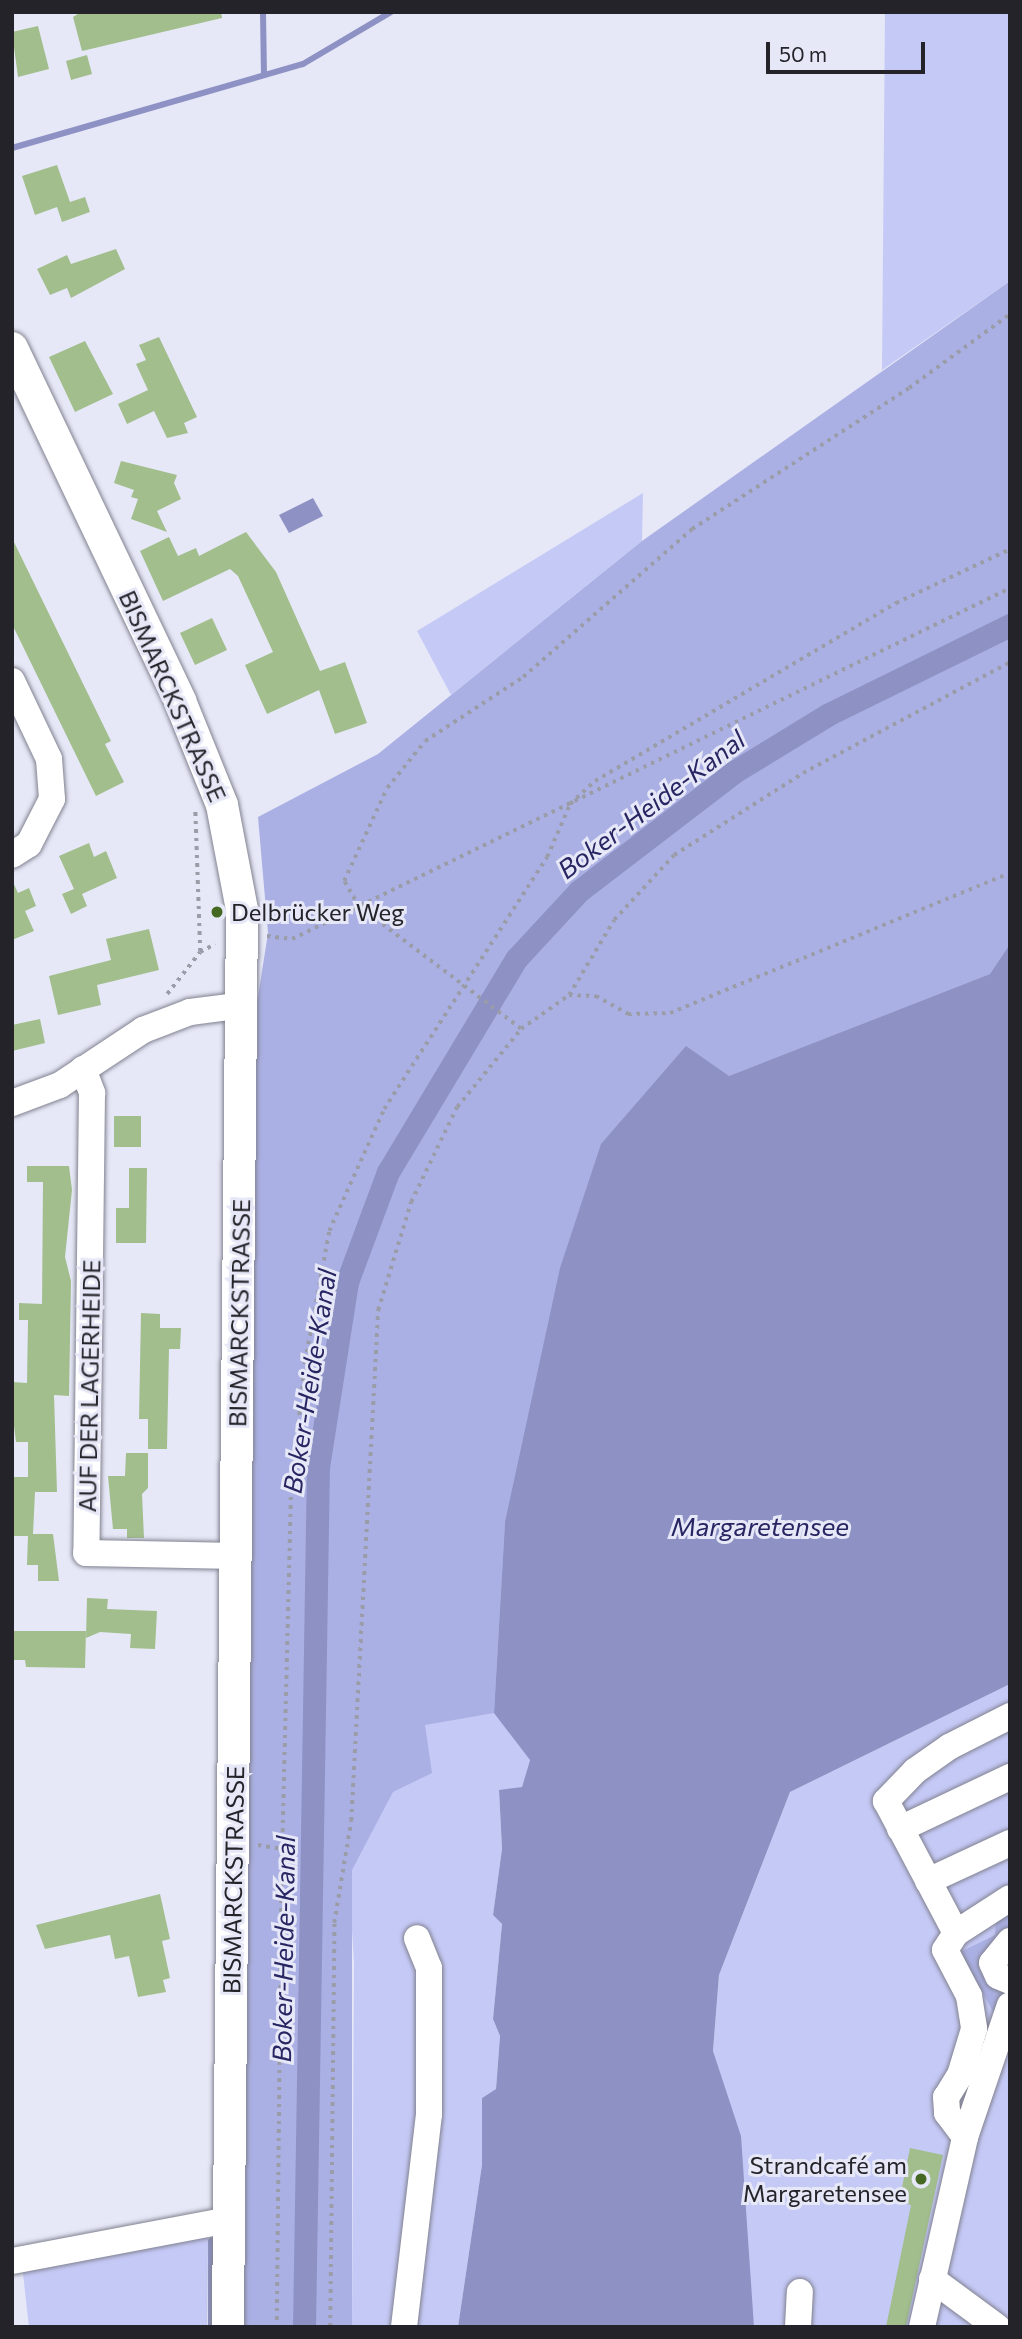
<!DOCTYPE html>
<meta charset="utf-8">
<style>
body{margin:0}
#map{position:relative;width:1022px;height:2339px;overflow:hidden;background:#e6e8f7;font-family:Commissioner,sans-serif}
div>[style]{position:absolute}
.green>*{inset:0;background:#c5c9f6}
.forest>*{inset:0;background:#abb0e4}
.water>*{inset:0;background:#8d91c4}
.stream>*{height:6px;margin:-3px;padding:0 3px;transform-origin:3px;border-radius:3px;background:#8d91c4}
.canal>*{height:23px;margin:-11.5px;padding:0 11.5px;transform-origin:11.5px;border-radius:11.5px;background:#8d91c4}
.building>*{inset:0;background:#a2be8d}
.path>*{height:3.5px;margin-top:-1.75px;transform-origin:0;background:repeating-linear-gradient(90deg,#9a9ca7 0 3.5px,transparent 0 8.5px)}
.roads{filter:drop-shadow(0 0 2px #818290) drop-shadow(0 0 2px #818290)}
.minor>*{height:26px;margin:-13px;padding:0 13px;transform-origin:13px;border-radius:13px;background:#fff}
.major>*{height:32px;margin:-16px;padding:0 16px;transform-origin:16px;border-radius:16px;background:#fff}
.dots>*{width:19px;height:19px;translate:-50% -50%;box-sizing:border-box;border:4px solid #e6e8f7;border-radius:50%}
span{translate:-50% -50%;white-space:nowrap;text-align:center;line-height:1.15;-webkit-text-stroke:6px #e6e8f7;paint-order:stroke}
.street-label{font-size:24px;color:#232329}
.poi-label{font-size:24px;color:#232329}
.left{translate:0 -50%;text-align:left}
.right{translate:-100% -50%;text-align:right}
.water-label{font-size:26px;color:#282563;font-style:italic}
.frame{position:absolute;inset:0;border:14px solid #232329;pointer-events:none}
.scale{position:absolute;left:766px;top:42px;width:159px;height:32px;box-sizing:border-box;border:4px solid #232329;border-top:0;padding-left:9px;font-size:21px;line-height:24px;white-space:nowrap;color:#232329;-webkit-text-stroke:5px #e6e8f7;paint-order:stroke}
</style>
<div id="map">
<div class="green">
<i style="clip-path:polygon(885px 12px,1010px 12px,1010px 281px,882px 370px)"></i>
<i style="clip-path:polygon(643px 493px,642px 541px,451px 695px,417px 631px)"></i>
<i style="clip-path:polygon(1010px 667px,1010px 1040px,530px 1760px,522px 1787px,499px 1791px,502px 1849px,493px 1915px,502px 1924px,493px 2019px,500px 2036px,496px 2089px,482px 2098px,482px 2165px,458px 2327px,352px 2327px,354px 1962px,349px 1883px,364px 1386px)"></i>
<i style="clip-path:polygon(1010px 1684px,1010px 1906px,995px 1935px,961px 1952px,996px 2017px,990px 2046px,1010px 2051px,1010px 2327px,754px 2327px,713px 2051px,719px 1975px,790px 1792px)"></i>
<i style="clip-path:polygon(208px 2237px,207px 2327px,29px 2327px,22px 2265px)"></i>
</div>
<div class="forest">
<i style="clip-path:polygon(1010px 281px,1010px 944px,990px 974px,729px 1076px,505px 1522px,494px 1713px,425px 1725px,432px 1773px,393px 1792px,352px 1870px,352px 2327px,237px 2327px,254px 1022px,268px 933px,258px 817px,378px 754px,642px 541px)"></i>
<i style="clip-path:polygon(1010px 1906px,1010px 2051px,990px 2046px,996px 2017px,960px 1952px,995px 1935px,996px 1915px)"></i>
</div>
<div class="water">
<i style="clip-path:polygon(313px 498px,323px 516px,289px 533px,279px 515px)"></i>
<i style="clip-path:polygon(1010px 944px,1010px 1684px,790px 1792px,719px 1975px,713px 2051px,741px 2136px,754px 2327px,458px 2327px,482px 2165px,482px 2098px,496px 2089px,500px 2036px,493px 2019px,502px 1924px,493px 1915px,502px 1849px,499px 1790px,522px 1787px,530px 1760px,494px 1713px,505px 1522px,560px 1268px,601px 1144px,686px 1046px,729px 1076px,990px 974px)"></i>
</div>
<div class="stream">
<i style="left:263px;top:12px;width:63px;rotate:89.1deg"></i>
<i style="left:12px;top:148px;width:303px;rotate:-16.1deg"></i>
<i style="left:303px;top:64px;width:102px;rotate:-30.6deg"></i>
<i style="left:211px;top:2327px;width:86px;rotate:-90deg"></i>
</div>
<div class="canal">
<i style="left:304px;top:2327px;width:860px;rotate:-89.07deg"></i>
<i style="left:318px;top:1467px;width:187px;rotate:-81.1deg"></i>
<i style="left:347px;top:1282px;width:117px;rotate:-69.6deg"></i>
<i style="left:388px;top:1172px;width:249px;rotate:-59deg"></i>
<i style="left:516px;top:959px;width:93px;rotate:-47.2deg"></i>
<i style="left:579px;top:891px;width:195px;rotate:-37.5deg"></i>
<i style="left:734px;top:772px;width:111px;rotate:-31.4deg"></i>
<i style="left:829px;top:714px;width:202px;rotate:-26.2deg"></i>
</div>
<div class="building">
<i style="clip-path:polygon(81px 12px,221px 12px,222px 18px,82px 51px,73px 17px)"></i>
<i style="clip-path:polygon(38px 26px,49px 69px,18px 77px,12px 32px)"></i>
<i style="clip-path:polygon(87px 55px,92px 74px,71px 80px,66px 61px)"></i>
<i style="clip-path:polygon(57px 165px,70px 202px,85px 197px,90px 212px,62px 222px,57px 207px,35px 215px,22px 176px)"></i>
<i style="clip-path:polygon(116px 249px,125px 269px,71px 298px,67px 288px,50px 295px,37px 269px,67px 255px,71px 264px)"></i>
<i style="clip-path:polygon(159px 337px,197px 417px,184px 423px,188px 433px,167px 438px,154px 411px,127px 424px,118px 404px,148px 390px,136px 364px,146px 360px,139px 345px)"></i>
<i style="clip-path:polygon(85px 341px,113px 394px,75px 412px,49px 357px)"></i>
<i style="clip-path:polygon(121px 461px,177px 475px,174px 483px,181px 499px,157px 511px,167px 532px,131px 519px,138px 499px,131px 497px,134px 490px,114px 483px)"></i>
<i style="clip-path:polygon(246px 532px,276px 572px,320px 671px,345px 662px,367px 723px,335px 734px,319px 690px,267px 714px,245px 665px,273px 652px,238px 576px,230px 569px,163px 601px,140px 551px,169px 537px,178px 556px,196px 548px,199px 556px)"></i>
<i style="clip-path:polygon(12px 538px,111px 741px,105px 744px,124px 782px,96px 796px,12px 624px)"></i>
<i style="clip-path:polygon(212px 618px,227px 650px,195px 665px,180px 633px)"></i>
<i style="clip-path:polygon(89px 843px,94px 857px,106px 851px,117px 878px,82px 894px,87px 906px,71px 914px,62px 894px,74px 889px,59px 856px)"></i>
<i style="clip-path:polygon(12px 880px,18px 893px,29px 888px,36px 906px,25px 911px,34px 931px,12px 940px)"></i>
<i style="clip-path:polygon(149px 929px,159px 970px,97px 985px,101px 1005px,58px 1015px,49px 976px,111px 960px,106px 939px)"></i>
<i style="clip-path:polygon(40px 1019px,45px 1043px,12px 1051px,12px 1025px)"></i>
<i style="clip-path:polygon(114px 1116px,141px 1116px,141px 1147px,114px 1147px)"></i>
<i style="clip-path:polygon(27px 1166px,69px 1166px,72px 1190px,65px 1257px,71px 1281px,69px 1396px,54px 1395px,57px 1492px,35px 1492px,33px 1534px,53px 1534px,59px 1581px,38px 1581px,38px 1565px,27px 1565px,28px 1536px,12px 1536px,12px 1477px,28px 1477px,28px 1442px,16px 1442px,12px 1410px,12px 1382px,27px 1383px,28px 1320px,19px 1320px,19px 1303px,42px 1304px,43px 1182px,27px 1182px)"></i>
<i style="clip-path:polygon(129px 1168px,147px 1168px,146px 1243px,116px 1243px,116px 1208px,129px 1208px)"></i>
<i style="clip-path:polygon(141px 1313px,160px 1314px,160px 1328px,181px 1328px,180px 1349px,169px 1349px,167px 1449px,148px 1449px,148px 1419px,139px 1419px)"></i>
<i style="clip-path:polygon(126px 1453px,148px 1453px,148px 1488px,142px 1494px,144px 1538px,127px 1538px,127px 1529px,113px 1529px,108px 1476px,125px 1476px)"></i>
<i style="clip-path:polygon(87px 1598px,108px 1599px,107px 1609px,157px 1611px,155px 1649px,130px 1648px,131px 1634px,100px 1632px,86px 1638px)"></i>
<i style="clip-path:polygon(12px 1631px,86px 1631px,85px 1668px,26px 1667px,25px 1660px,12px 1660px)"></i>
<i style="clip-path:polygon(160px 1894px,170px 1939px,162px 1941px,170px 1978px,163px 1980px,166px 1992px,138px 1997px,129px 1956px,115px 1959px,110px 1935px,45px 1949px,36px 1925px)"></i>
<i style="clip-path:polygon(910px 2148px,943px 2155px,906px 2327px,886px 2327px,911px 2205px,899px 2202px)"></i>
</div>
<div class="path">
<i style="left:267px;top:936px;width:25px;rotate:7deg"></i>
<i style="left:292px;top:939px;width:799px;rotate:-26.05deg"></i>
<i style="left:200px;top:952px;width:17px;rotate:-28deg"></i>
<i style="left:167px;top:994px;width:53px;rotate:-51.8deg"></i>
<i style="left:200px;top:952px;width:141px;rotate:-92deg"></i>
<i style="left:569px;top:995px;width:87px;rotate:-59deg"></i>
<i style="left:614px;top:920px;width:88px;rotate:-47.3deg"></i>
<i style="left:674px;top:855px;width:153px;rotate:-32.4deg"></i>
<i style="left:803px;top:773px;width:235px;rotate:-28.2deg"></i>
<i style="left:521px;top:1029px;width:59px;rotate:-35.3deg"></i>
<i style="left:569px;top:995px;width:27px;rotate:2deg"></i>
<i style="left:596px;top:996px;width:37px;rotate:29deg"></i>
<i style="left:628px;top:1014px;width:42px;rotate:-1.4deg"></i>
<i style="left:670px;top:1013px;width:368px;rotate:-22.4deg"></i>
<i style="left:258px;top:1845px;width:24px;rotate:9deg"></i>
<i style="left:282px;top:1849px;width:478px;rotate:90.6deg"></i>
<i style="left:282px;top:1849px;width:358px;rotate:-88.6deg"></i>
<i style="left:291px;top:1491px;width:131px;rotate:-83.9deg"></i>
<i style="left:305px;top:1361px;width:132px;rotate:-79.5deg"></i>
<i style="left:329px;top:1231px;width:134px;rotate:-65.7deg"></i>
<i style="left:384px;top:1109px;width:300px;rotate:-57.1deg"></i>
<i style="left:547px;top:857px;width:58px;rotate:-66.5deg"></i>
<i style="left:570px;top:804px;width:34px;rotate:-43deg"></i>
<i style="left:595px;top:781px;width:350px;rotate:-30.6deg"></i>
<i style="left:896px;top:603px;width:126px;rotate:-25.3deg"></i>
<i style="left:330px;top:2327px;width:404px;rotate:-89.4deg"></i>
<i style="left:334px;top:1923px;width:103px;rotate:-80.5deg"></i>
<i style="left:351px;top:1821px;width:512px;rotate:-86.98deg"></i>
<i style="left:378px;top:1310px;width:113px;rotate:-73deg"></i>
<i style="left:411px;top:1202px;width:106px;rotate:-64.2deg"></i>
<i style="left:457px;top:1107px;width:101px;rotate:-50.6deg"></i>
<i style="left:521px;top:1029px;width:203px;rotate:-143deg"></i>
<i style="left:359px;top:907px;width:30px;rotate:-120deg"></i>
<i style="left:344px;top:881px;width:102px;rotate:-65.2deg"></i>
<i style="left:387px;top:788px;width:60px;rotate:-51deg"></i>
<i style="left:425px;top:741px;width:117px;rotate:-33.1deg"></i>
<i style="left:523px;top:677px;width:225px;rotate:-41.2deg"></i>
<i style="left:692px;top:529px;width:259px;rotate:-33deg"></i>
<i style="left:909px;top:388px;width:125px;rotate:-36.2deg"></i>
</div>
<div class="roads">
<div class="minor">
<i style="left:12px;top:681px;width:86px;rotate:64.6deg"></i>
<i style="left:49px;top:759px;width:40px;rotate:85.7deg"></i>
<i style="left:52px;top:799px;width:51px;rotate:117.1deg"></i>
<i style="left:29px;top:844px;width:20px;rotate:147deg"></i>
<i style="left:83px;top:1069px;width:26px;rotate:69deg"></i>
<i style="left:92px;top:1093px;width:460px;rotate:90.7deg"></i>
<i style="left:86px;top:1553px;width:151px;rotate:1.1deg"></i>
<i style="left:12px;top:1103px;width:51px;rotate:-20.6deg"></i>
<i style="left:60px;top:1085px;width:100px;rotate:-33.5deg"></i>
<i style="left:143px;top:1030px;width:50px;rotate:-21deg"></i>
<i style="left:190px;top:1012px;width:54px;rotate:-7.4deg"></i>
<i style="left:1010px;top:1716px;width:68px;rotate:153.1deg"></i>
<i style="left:949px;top:1747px;width:42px;rotate:144.8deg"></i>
<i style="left:915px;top:1771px;width:42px;rotate:134deg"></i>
<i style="left:886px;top:1801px;width:149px;rotate:62.1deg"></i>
<i style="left:956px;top:1933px;width:20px;rotate:123deg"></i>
<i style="left:945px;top:1950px;width:52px;rotate:62.4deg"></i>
<i style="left:969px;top:1996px;width:33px;rotate:81deg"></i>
<i style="left:974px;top:2029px;width:48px;rotate:106.9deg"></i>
<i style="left:960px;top:2075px;width:26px;rotate:122deg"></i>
<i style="left:946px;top:2097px;width:16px;rotate:86deg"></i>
<i style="left:947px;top:2113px;width:30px;rotate:53deg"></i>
<i style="left:965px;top:2137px;width:139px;rotate:-71.2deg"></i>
<i style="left:900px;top:1829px;width:122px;rotate:-25.3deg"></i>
<i style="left:928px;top:1881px;width:90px;rotate:-24.9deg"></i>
<i style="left:956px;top:1933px;width:64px;rotate:-32.9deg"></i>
<i style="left:1010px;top:1941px;width:28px;rotate:129deg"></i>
<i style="left:992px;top:1963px;width:14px;rotate:65deg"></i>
<i style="left:998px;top:1976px;width:13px;rotate:23deg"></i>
<i style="left:12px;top:2261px;width:221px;rotate:-10.7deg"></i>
<i style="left:932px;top:2279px;width:81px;rotate:36.4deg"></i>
<i style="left:404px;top:2327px;width:214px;rotate:-83.3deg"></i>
<i style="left:429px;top:2114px;width:146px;rotate:-90deg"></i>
<i style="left:429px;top:1968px;width:32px;rotate:-112deg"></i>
<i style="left:798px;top:2327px;width:35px;rotate:-87deg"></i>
<i style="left:922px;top:2327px;width:195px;rotate:-77.2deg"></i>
</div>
<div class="major">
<i style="left:12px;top:348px;width:391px;rotate:64.5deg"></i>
<i style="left:180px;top:701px;width:112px;rotate:68deg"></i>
<i style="left:222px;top:805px;width:107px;rotate:79.2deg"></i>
<i style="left:242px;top:910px;width:1417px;rotate:90.57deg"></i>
</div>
</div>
<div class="dots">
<i style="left:217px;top:912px;background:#456922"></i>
<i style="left:921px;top:2179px;background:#456922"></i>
</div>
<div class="street-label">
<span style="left:173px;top:696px;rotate:66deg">BISMARCKSTRASSE</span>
<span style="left:239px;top:1313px;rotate:-89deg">BISMARCKSTRASSE</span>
<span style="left:89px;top:1386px;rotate:-89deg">AUF DER LAGERHEIDE</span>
<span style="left:233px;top:1880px;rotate:-89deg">BISMARCKSTRASSE</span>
</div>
<div class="poi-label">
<span class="left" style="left:231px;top:912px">Delbrücker Weg</span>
<span class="right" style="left:907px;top:2179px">Strandcafé am<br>Margaretensee</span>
</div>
<div class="water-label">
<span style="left:651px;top:804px;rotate:-37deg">Boker-Heide-Kanal</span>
<span style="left:309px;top:1381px;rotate:-81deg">Boker-Heide-Kanal</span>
<span style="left:760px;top:1526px">Margaretensee</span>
<span style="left:283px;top:1949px;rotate:-89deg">Boker-Heide-Kanal</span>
</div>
<div class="frame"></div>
<div class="scale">50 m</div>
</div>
